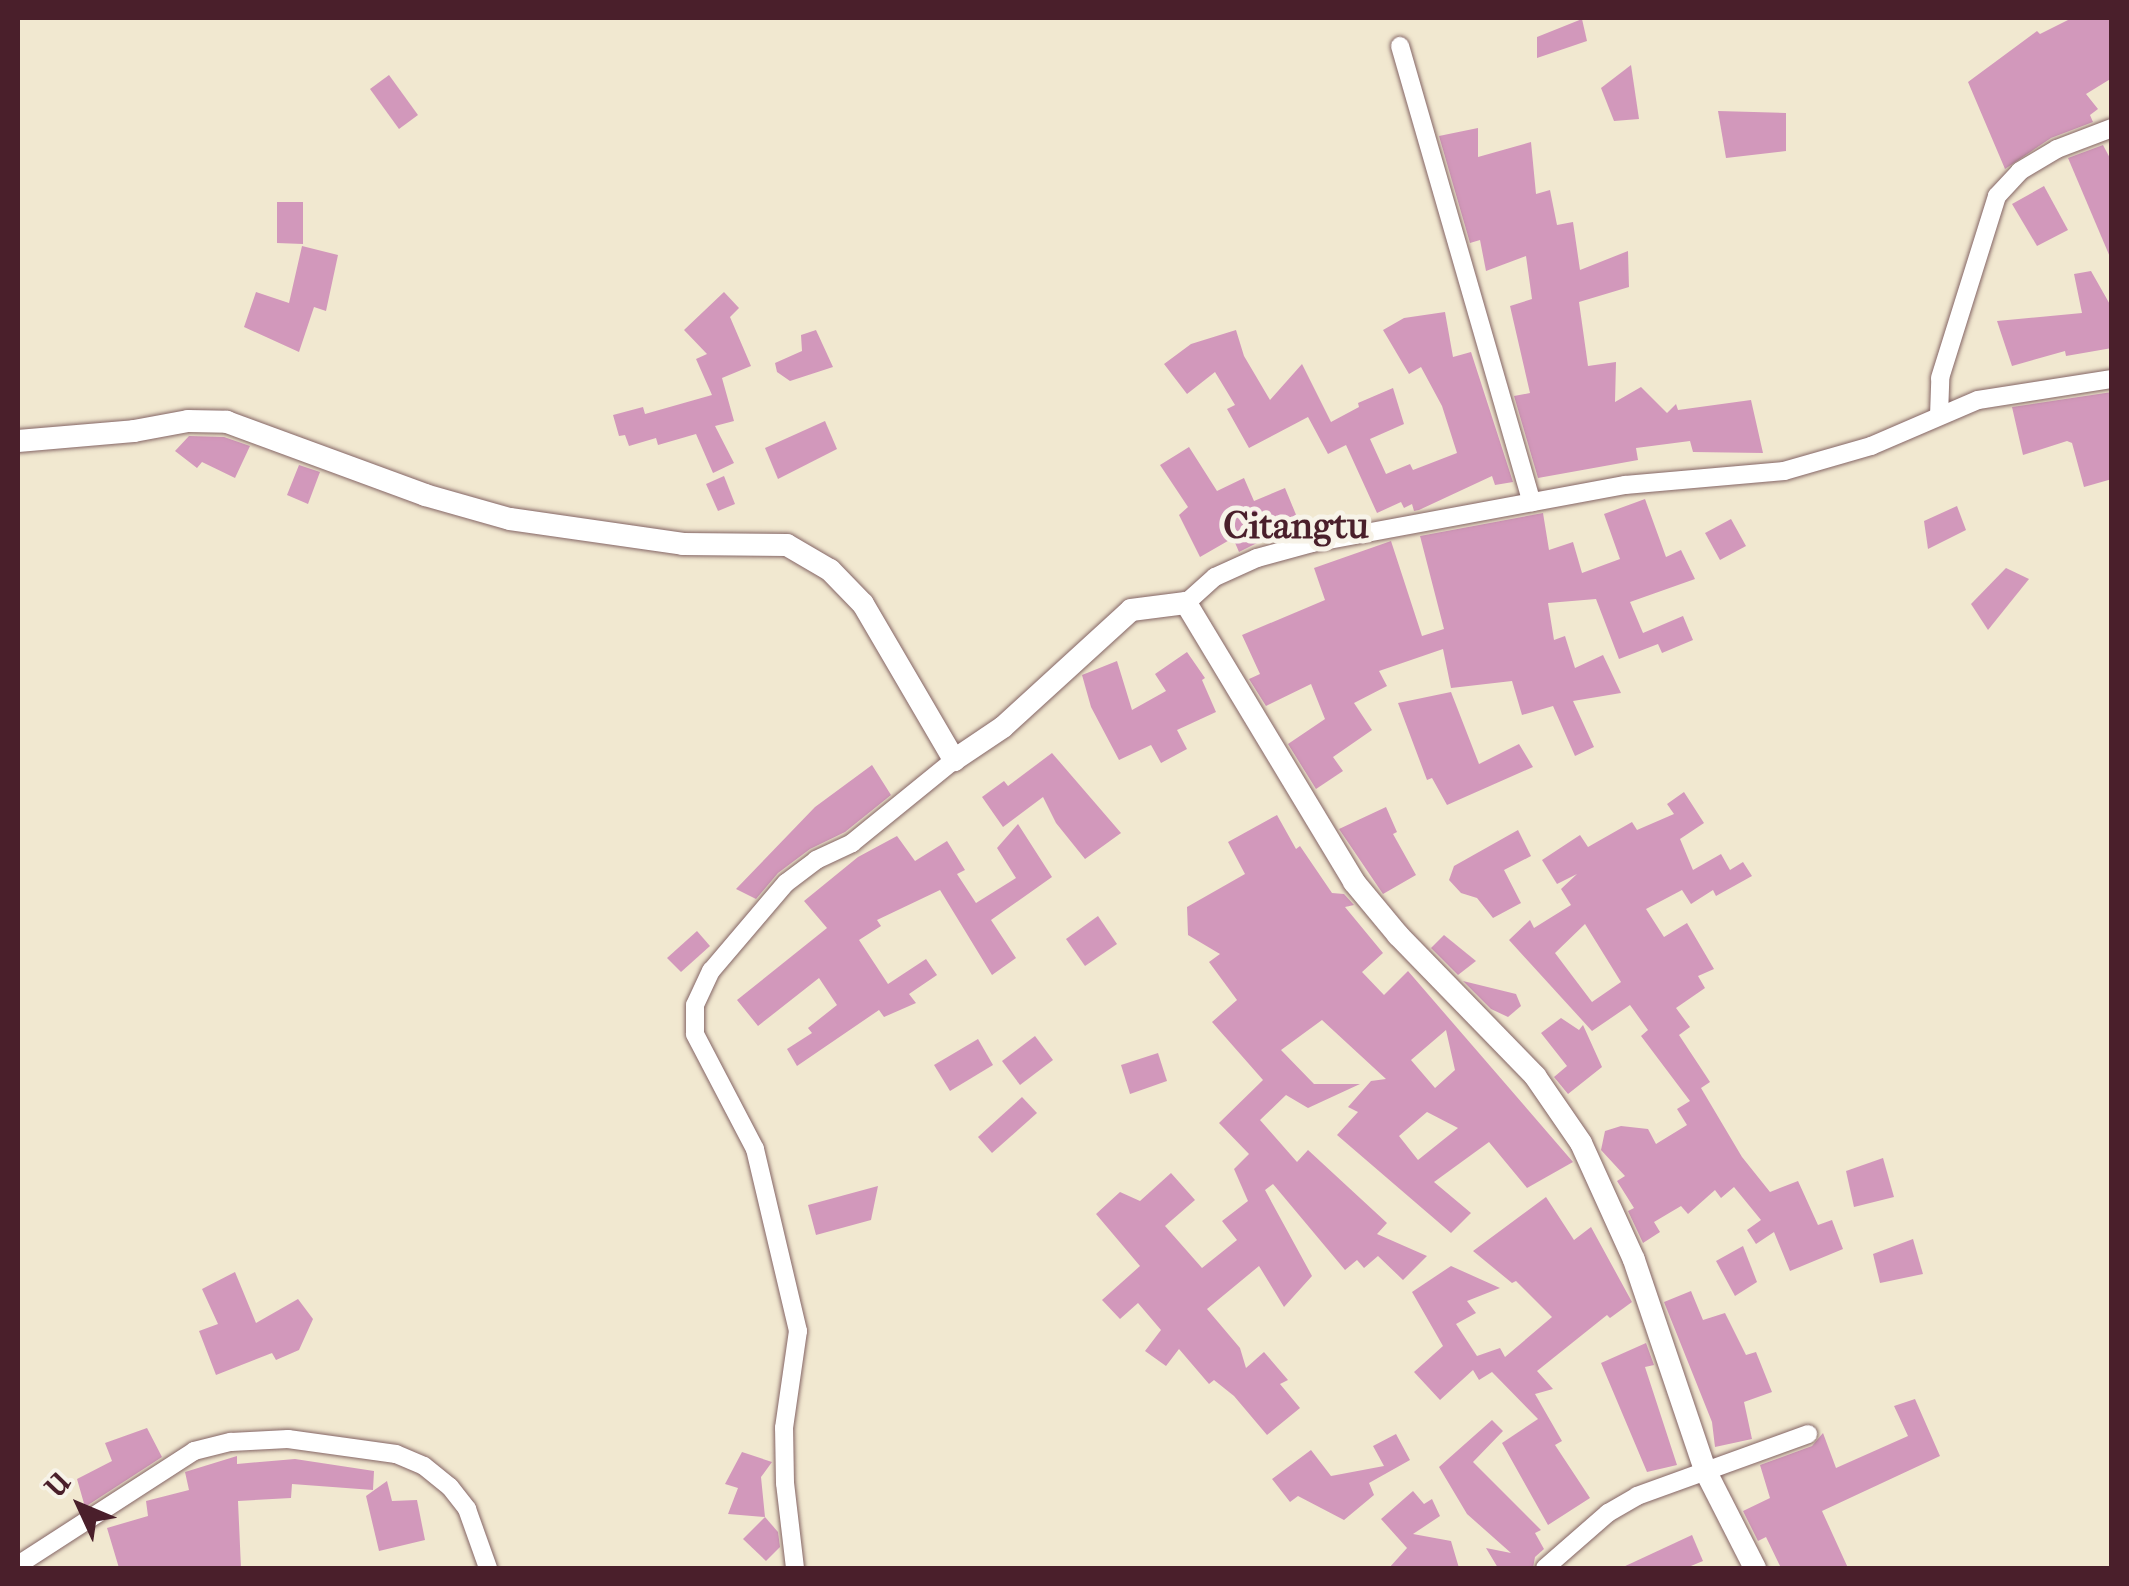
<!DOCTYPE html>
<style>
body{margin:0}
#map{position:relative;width:2129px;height:1586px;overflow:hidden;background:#f1e8d0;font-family:"IM FELL French Canon",serif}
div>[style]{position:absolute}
.building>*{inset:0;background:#d298bb}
.roads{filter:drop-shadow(0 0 2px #846565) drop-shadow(0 0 2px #846565)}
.minor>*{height:18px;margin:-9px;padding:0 9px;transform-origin:9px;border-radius:9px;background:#fff}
.tertiary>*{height:22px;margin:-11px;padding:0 11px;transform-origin:11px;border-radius:11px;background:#fff}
span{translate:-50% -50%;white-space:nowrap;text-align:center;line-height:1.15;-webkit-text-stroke:10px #f7f3e8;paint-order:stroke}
.quarter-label{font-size:38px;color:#4a1f2b;font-weight:700}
.frame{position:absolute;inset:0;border:20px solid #4a1f2b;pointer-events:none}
.north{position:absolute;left:30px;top:1456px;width:100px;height:100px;-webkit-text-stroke:8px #f7f3e8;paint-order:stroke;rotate:314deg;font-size:28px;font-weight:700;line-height:40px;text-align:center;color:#4a1f2b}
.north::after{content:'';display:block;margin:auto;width:35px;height:45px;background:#4a1f2b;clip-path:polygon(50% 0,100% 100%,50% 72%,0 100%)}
</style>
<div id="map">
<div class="building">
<i style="clip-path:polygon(2072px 18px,2112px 18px,2112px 78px,2086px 94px,2098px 109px,2090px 115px,2093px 122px,2051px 138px,2005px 169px,1968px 82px,2037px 31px,2040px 34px)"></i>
<i style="clip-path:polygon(1582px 19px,1587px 41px,1537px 58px,1537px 37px)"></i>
<i style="clip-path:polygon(1631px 65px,1639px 119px,1614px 121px,1601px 88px)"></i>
<i style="clip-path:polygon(389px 75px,418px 115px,399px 129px,370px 89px)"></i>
<i style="clip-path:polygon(1718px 111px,1786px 113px,1786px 151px,1726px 158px)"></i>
<i style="clip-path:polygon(1478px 128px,1478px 157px,1531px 142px,1536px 194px,1550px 190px,1557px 225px,1573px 222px,1580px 270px,1628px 251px,1629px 287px,1579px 302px,1588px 366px,1616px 362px,1615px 402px,1641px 387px,1667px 413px,1676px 404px,1678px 410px,1751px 400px,1763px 453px,1693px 452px,1690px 441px,1636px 448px,1638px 460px,1538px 478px,1514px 396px,1530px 393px,1510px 306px,1532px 299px,1526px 256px,1486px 271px,1480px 240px,1470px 243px,1439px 136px)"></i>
<i style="clip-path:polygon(2103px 145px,2112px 162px,2110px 257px,2068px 158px)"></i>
<i style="clip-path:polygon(2044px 186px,2068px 230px,2037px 246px,2012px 204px)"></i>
<i style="clip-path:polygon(277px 202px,303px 202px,303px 244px,277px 243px)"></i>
<i style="clip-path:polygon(302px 246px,338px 255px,326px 311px,314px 307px,299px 352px,244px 327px,256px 292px,289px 303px)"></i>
<i style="clip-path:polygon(2091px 271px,2112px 308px,2112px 348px,2066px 356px,2065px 351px,2012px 366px,1997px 321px,2082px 313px,2074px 274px)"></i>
<i style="clip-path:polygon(724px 292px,739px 308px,730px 317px,751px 366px,722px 378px,734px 421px,715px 426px,734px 463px,713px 473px,696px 434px,658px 445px,656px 438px,629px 446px,625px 435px,619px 436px,613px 415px,643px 407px,645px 414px,712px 395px,696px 359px,707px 354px,684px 330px)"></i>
<i style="clip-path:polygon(1445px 312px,1453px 357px,1471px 352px,1513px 482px,1495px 485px,1492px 476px,1419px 510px,1414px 511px,1412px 504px,1404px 508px,1401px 502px,1377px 513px,1346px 445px,1328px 454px,1308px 417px,1249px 448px,1227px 409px,1235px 405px,1215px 372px,1187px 394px,1164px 364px,1191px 344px,1236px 330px,1244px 356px,1270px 400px,1302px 364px,1331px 422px,1359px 407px,1358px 403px,1393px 388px,1404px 424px,1370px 439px,1386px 474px,1410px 464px,1413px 470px,1457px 453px,1442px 406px,1421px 367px,1409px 374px,1383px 330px,1404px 318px)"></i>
<i style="clip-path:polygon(816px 330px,833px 367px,790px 381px,777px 372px,775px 363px,802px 351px,801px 335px)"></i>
<i style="clip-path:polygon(2112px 392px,2112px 479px,2084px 487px,2072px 443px,2067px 441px,2023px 455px,2012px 407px)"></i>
<i style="clip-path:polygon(825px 421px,837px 449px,778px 479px,765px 448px)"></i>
<i style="clip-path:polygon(189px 436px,224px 437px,250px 446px,235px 478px,202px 462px,197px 468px,175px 451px)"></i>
<i style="clip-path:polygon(1189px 447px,1217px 491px,1244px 478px,1254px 501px,1285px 488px,1299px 522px,1239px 552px,1233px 538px,1200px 557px,1179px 515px,1188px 507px,1160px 465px)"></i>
<i style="clip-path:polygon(299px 465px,320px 472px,308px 504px,287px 495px)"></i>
<i style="clip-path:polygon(724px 476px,735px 504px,718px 511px,706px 484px)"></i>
<i style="clip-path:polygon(1645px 499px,1666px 557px,1681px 550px,1695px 579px,1630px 602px,1643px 633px,1683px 616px,1693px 640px,1662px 653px,1658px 644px,1619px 659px,1596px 599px,1548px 603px,1554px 640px,1565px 636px,1575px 668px,1603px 655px,1621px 693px,1573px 701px,1594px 747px,1575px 756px,1553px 706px,1522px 715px,1512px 681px,1451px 688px,1443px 649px,1379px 671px,1387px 686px,1354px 703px,1372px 730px,1333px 757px,1343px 771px,1316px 789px,1288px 744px,1325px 719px,1311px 684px,1266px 706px,1249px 679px,1260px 674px,1242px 635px,1325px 600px,1314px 568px,1391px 541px,1422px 636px,1444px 629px,1420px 536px,1543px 513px,1549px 550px,1573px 542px,1582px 573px,1620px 559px,1604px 514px)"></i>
<i style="clip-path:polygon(1957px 506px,1966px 530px,1928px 549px,1924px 521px)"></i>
<i style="clip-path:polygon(1731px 519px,1746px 546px,1720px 560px,1705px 533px)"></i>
<i style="clip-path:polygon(2006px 568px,2029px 579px,1988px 630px,1971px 604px)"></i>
<i style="clip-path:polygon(1187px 652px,1205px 678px,1202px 680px,1216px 712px,1177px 730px,1187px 749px,1161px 763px,1151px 745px,1119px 760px,1091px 707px,1082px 675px,1117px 661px,1132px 710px,1166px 691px,1155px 674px)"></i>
<i style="clip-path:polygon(1451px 692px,1479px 764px,1519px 744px,1533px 767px,1447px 805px,1432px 778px,1427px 780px,1398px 703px)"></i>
<i style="clip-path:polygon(1052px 753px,1121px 833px,1085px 859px,1056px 823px,1043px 797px,1003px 827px,982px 797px,1004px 781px,1008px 786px)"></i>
<i style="clip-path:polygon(872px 765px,891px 795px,845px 832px,810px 849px,778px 873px,756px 899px,736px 889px,815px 807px)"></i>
<i style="clip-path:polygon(evenodd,1684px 792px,1704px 823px,1680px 839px,1693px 870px,1721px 854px,1730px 870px,1743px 862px,1752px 876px,1716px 896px,1713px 890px,1691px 904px,1682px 890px,1646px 909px,1664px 937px,1687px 923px,1714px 969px,1698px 976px,1705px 988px,1676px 1008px,1690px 1027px,1679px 1035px,1710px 1082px,1701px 1088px,1742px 1157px,1770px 1192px,1798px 1181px,1818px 1225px,1832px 1220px,1843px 1249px,1790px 1271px,1774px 1232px,1756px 1244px,1747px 1230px,1761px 1220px,1734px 1187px,1721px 1198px,1715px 1190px,1688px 1214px,1681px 1206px,1654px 1222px,1660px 1232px,1643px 1243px,1628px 1211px,1634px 1208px,1617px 1181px,1625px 1176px,1601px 1150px,1605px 1131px,1621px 1126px,1648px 1129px,1656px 1144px,1687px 1125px,1677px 1109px,1690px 1101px,1641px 1036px,1648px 1030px,1630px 1005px,1592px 1031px,1509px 940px,1530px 920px,1534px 928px,1571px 905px,1561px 889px,1577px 874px,1557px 884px,1542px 860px,1580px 835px,1588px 847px,1632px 822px,1637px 830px,1674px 814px,1667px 804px,1684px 792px,1585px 924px,1621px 982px,1592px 1002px,1555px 953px,1585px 924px)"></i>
<i style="clip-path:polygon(1386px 807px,1397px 832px,1393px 834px,1416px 875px,1383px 894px,1339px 829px)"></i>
<i style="clip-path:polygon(evenodd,1277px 815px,1296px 849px,1300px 846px,1332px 893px,1344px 894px,1354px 905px,1345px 907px,1383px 953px,1362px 972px,1384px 995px,1408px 971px,1573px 1162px,1527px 1188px,1489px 1142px,1434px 1182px,1471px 1213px,1451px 1233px,1337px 1135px,1358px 1112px,1348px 1107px,1371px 1081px,1386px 1079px,1322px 1020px,1281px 1050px,1314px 1084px,1360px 1084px,1308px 1108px,1286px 1095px,1260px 1120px,1297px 1162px,1308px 1150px,1387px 1223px,1377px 1234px,1427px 1256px,1403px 1280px,1378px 1256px,1364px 1268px,1357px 1260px,1345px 1270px,1273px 1184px,1265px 1190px,1312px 1276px,1284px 1307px,1259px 1266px,1207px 1309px,1240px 1348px,1246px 1368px,1264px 1352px,1288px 1380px,1280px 1384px,1300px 1408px,1267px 1435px,1234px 1396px,1214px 1380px,1209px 1384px,1179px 1349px,1166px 1366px,1145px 1351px,1161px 1330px,1138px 1303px,1120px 1319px,1102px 1300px,1140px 1266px,1096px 1214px,1120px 1192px,1140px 1201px,1171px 1173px,1195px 1200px,1165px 1226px,1202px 1268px,1237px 1240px,1222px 1221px,1248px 1201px,1234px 1169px,1249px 1154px,1219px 1123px,1263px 1080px,1212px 1022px,1237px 1000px,1209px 962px,1220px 954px,1188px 935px,1187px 907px,1245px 874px,1228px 842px,1277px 815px,1446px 1030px,1455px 1070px,1435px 1088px,1411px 1060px,1446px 1030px,1277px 815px,1427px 1112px,1458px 1128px,1418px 1160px,1399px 1136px,1427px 1112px)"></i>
<i style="clip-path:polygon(1018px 824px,1052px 877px,991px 920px,1016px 958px,992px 975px,940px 890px,877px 920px,881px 926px,859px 940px,888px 984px,926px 959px,937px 975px,909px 994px,916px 1003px,884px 1017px,879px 1010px,797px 1066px,787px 1049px,812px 1033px,808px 1028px,837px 1005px,819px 978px,758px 1026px,737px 1000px,827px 928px,804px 901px,858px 857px,897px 836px,915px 861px,947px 841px,965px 870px,957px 874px,976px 903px,1016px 878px,997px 848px)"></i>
<i style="clip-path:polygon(1518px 830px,1531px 856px,1504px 870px,1521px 903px,1493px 918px,1477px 898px,1461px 893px,1449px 880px,1454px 866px)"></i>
<i style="clip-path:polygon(1098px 916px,1117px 944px,1085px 966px,1066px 939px)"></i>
<i style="clip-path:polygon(697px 931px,710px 946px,681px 972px,667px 958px)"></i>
<i style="clip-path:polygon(1444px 935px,1476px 961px,1458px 975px,1431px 948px)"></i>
<i style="clip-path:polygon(1463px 981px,1516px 994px,1521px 1006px,1508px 1017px,1491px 1009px)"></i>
<i style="clip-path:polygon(1561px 1018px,1579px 1030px,1583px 1025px,1602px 1067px,1568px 1094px,1554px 1077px,1567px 1066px,1541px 1033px)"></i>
<i style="clip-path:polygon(1035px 1036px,1053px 1060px,1020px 1085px,1002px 1061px)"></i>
<i style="clip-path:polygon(978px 1039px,993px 1065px,950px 1091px,934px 1065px)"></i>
<i style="clip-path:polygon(1158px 1053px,1167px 1081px,1130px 1094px,1121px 1065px)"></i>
<i style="clip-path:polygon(1022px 1097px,1037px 1113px,992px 1153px,978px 1137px)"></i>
<i style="clip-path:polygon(1883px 1158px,1894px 1197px,1854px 1207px,1846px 1171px)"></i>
<i style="clip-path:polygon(878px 1186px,871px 1220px,816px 1235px,808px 1205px)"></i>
<i style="clip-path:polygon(1546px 1197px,1574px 1240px,1591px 1227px,1632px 1302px,1610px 1318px,1607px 1315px,1537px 1371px,1553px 1389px,1535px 1394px,1562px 1441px,1555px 1445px,1590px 1498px,1548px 1525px,1502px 1443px,1538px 1419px,1492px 1372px,1479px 1380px,1473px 1370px,1440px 1400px,1414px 1372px,1443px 1346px,1412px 1292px,1451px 1266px,1500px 1288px,1467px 1301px,1476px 1313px,1456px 1324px,1477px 1356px,1500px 1348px,1505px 1357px,1552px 1317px,1516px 1281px,1512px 1283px,1473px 1251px)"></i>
<i style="clip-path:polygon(1913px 1239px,1923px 1274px,1880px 1283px,1873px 1254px)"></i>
<i style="clip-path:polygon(1743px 1246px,1757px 1282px,1735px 1296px,1716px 1261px)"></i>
<i style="clip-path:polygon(235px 1272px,256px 1323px,298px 1299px,313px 1319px,299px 1350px,276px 1360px,272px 1353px,216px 1375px,199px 1331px,218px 1324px,202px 1289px)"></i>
<i style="clip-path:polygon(1691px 1291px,1703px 1320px,1725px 1313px,1746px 1355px,1756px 1352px,1772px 1392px,1744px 1402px,1752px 1439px,1715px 1447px,1712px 1422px,1664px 1302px)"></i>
<i style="clip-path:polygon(1646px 1343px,1654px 1365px,1645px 1367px,1677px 1465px,1647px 1472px,1601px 1363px)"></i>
<i style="clip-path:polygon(1915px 1399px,1940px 1456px,1822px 1511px,1848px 1568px,1781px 1568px,1766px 1537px,1758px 1541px,1743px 1511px,1770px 1498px,1760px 1465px,1812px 1446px,1823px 1433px,1836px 1468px,1908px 1436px,1894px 1406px)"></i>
<i style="clip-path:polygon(1492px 1420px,1503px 1431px,1473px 1462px,1541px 1530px,1535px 1533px,1544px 1549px,1535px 1557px,1533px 1568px,1498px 1568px,1486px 1548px,1511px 1553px,1467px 1514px,1439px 1467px)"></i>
<i style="clip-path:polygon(147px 1428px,162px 1457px,85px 1507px,77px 1479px,112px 1461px,105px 1443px)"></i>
<i style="clip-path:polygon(1396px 1434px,1410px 1460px,1369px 1483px,1374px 1495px,1344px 1520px,1298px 1496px,1290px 1502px,1272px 1479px,1311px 1450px,1331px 1476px,1384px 1466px,1373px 1446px)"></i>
<i style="clip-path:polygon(742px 1452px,772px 1462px,761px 1477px,765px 1517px,728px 1514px,738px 1488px,725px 1484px)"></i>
<i style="clip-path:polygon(237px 1456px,237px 1464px,295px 1459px,374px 1471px,373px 1490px,292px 1484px,291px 1498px,238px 1501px,241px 1568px,119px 1568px,107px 1528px,148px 1516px,146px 1501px,189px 1490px,185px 1472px)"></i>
<i style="clip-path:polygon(387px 1481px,392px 1501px,417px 1500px,425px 1540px,379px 1551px,366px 1496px)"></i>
<i style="clip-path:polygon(1413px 1491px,1424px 1504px,1432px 1499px,1440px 1516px,1413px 1534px,1451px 1541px,1459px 1568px,1389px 1568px,1407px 1548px,1381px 1519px)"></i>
<i style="clip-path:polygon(765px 1517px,778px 1532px,780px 1547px,766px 1561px,743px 1539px)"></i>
<i style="clip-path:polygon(1692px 1535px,1703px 1561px,1686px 1568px,1621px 1568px)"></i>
</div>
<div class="roads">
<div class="minor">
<i style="left:1400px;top:46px;width:475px;rotate:73.9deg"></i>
<i style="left:1939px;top:416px;width:38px;rotate:-88deg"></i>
<i style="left:1940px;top:378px;width:191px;rotate:-72.6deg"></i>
<i style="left:1997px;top:196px;width:34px;rotate:-47deg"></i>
<i style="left:2020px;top:171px;width:43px;rotate:-30.7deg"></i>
<i style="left:2057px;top:149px;width:59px;rotate:-20.9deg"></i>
<i style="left:1186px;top:603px;width:39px;rotate:-42deg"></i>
<i style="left:1215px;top:577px;width:46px;rotate:-24.3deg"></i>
<i style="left:1257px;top:558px;width:57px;rotate:-15.3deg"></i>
<i style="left:1312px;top:543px;width:318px;rotate:-10.5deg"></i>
<i style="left:1625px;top:485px;width:160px;rotate:-5deg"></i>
<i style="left:1784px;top:471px;width:91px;rotate:-16deg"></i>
<i style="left:1871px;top:446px;width:116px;rotate:-23.3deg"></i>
<i style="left:1978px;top:400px;width:136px;rotate:-8.9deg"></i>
<i style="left:18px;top:1565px;width:210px;rotate:-32.9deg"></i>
<i style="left:194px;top:1451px;width:38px;rotate:-14deg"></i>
<i style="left:231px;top:1442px;width:57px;rotate:-3deg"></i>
<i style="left:288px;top:1439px;width:109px;rotate:7.9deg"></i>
<i style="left:396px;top:1454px;width:30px;rotate:23deg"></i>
<i style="left:424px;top:1466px;width:33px;rotate:39deg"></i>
<i style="left:450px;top:1487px;width:28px;rotate:52deg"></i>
<i style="left:467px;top:1509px;width:63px;rotate:70.4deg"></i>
<i style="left:795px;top:1568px;width:86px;rotate:-96.7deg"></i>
<i style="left:785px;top:1483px;width:55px;rotate:-91deg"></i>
<i style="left:784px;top:1428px;width:98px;rotate:-81.8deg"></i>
<i style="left:798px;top:1331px;width:187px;rotate:-103.3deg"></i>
<i style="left:755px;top:1149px;width:130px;rotate:-117.6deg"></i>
<i style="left:695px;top:1034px;width:29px;rotate:-90deg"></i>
<i style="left:695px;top:1005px;width:38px;rotate:-65deg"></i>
<i style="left:711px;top:971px;width:116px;rotate:-49.6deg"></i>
<i style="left:786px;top:883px;width:38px;rotate:-37deg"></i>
<i style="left:816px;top:860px;width:40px;rotate:-25deg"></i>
<i style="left:852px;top:843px;width:132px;rotate:-39.1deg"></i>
<i style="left:1545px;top:1568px;width:84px;rotate:-41.1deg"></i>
<i style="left:1608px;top:1513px;width:34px;rotate:-30deg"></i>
<i style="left:1637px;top:1496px;width:182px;rotate:-19.9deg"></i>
</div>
<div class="tertiary">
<i style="left:18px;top:441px;width:116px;rotate:-4.9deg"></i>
<i style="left:134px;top:431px;width:55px;rotate:-10.5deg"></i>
<i style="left:188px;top:421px;width:39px;rotate:1deg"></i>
<i style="left:227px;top:422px;width:211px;rotate:20.2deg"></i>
<i style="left:425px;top:495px;width:88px;rotate:15.8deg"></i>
<i style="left:510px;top:519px;width:175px;rotate:8.2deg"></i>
<i style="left:683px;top:544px;width:104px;rotate:0.6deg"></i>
<i style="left:787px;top:545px;width:50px;rotate:30.2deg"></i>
<i style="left:830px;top:570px;width:47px;rotate:45.9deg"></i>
<i style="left:863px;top:604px;width:181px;rotate:59.7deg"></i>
<i style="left:954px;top:760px;width:59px;rotate:-34deg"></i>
<i style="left:1003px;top:727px;width:173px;rotate:-42.4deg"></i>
<i style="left:1131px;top:610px;width:55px;rotate:-7.3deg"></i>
<i style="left:1186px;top:603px;width:326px;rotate:58.9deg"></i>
<i style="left:1354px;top:882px;width:69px;rotate:50.3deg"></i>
<i style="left:1398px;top:935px;width:197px;rotate:45.8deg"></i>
<i style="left:1535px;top:1076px;width:81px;rotate:55.5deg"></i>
<i style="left:1581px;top:1143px;width:128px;rotate:65.6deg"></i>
<i style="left:1634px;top:1260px;width:222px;rotate:71.3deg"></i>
<i style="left:1705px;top:1470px;width:110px;rotate:63deg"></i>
</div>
</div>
<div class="quarter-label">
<span style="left:1296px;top:526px">Citangtu</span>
</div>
<div class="frame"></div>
<div class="north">U</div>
</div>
